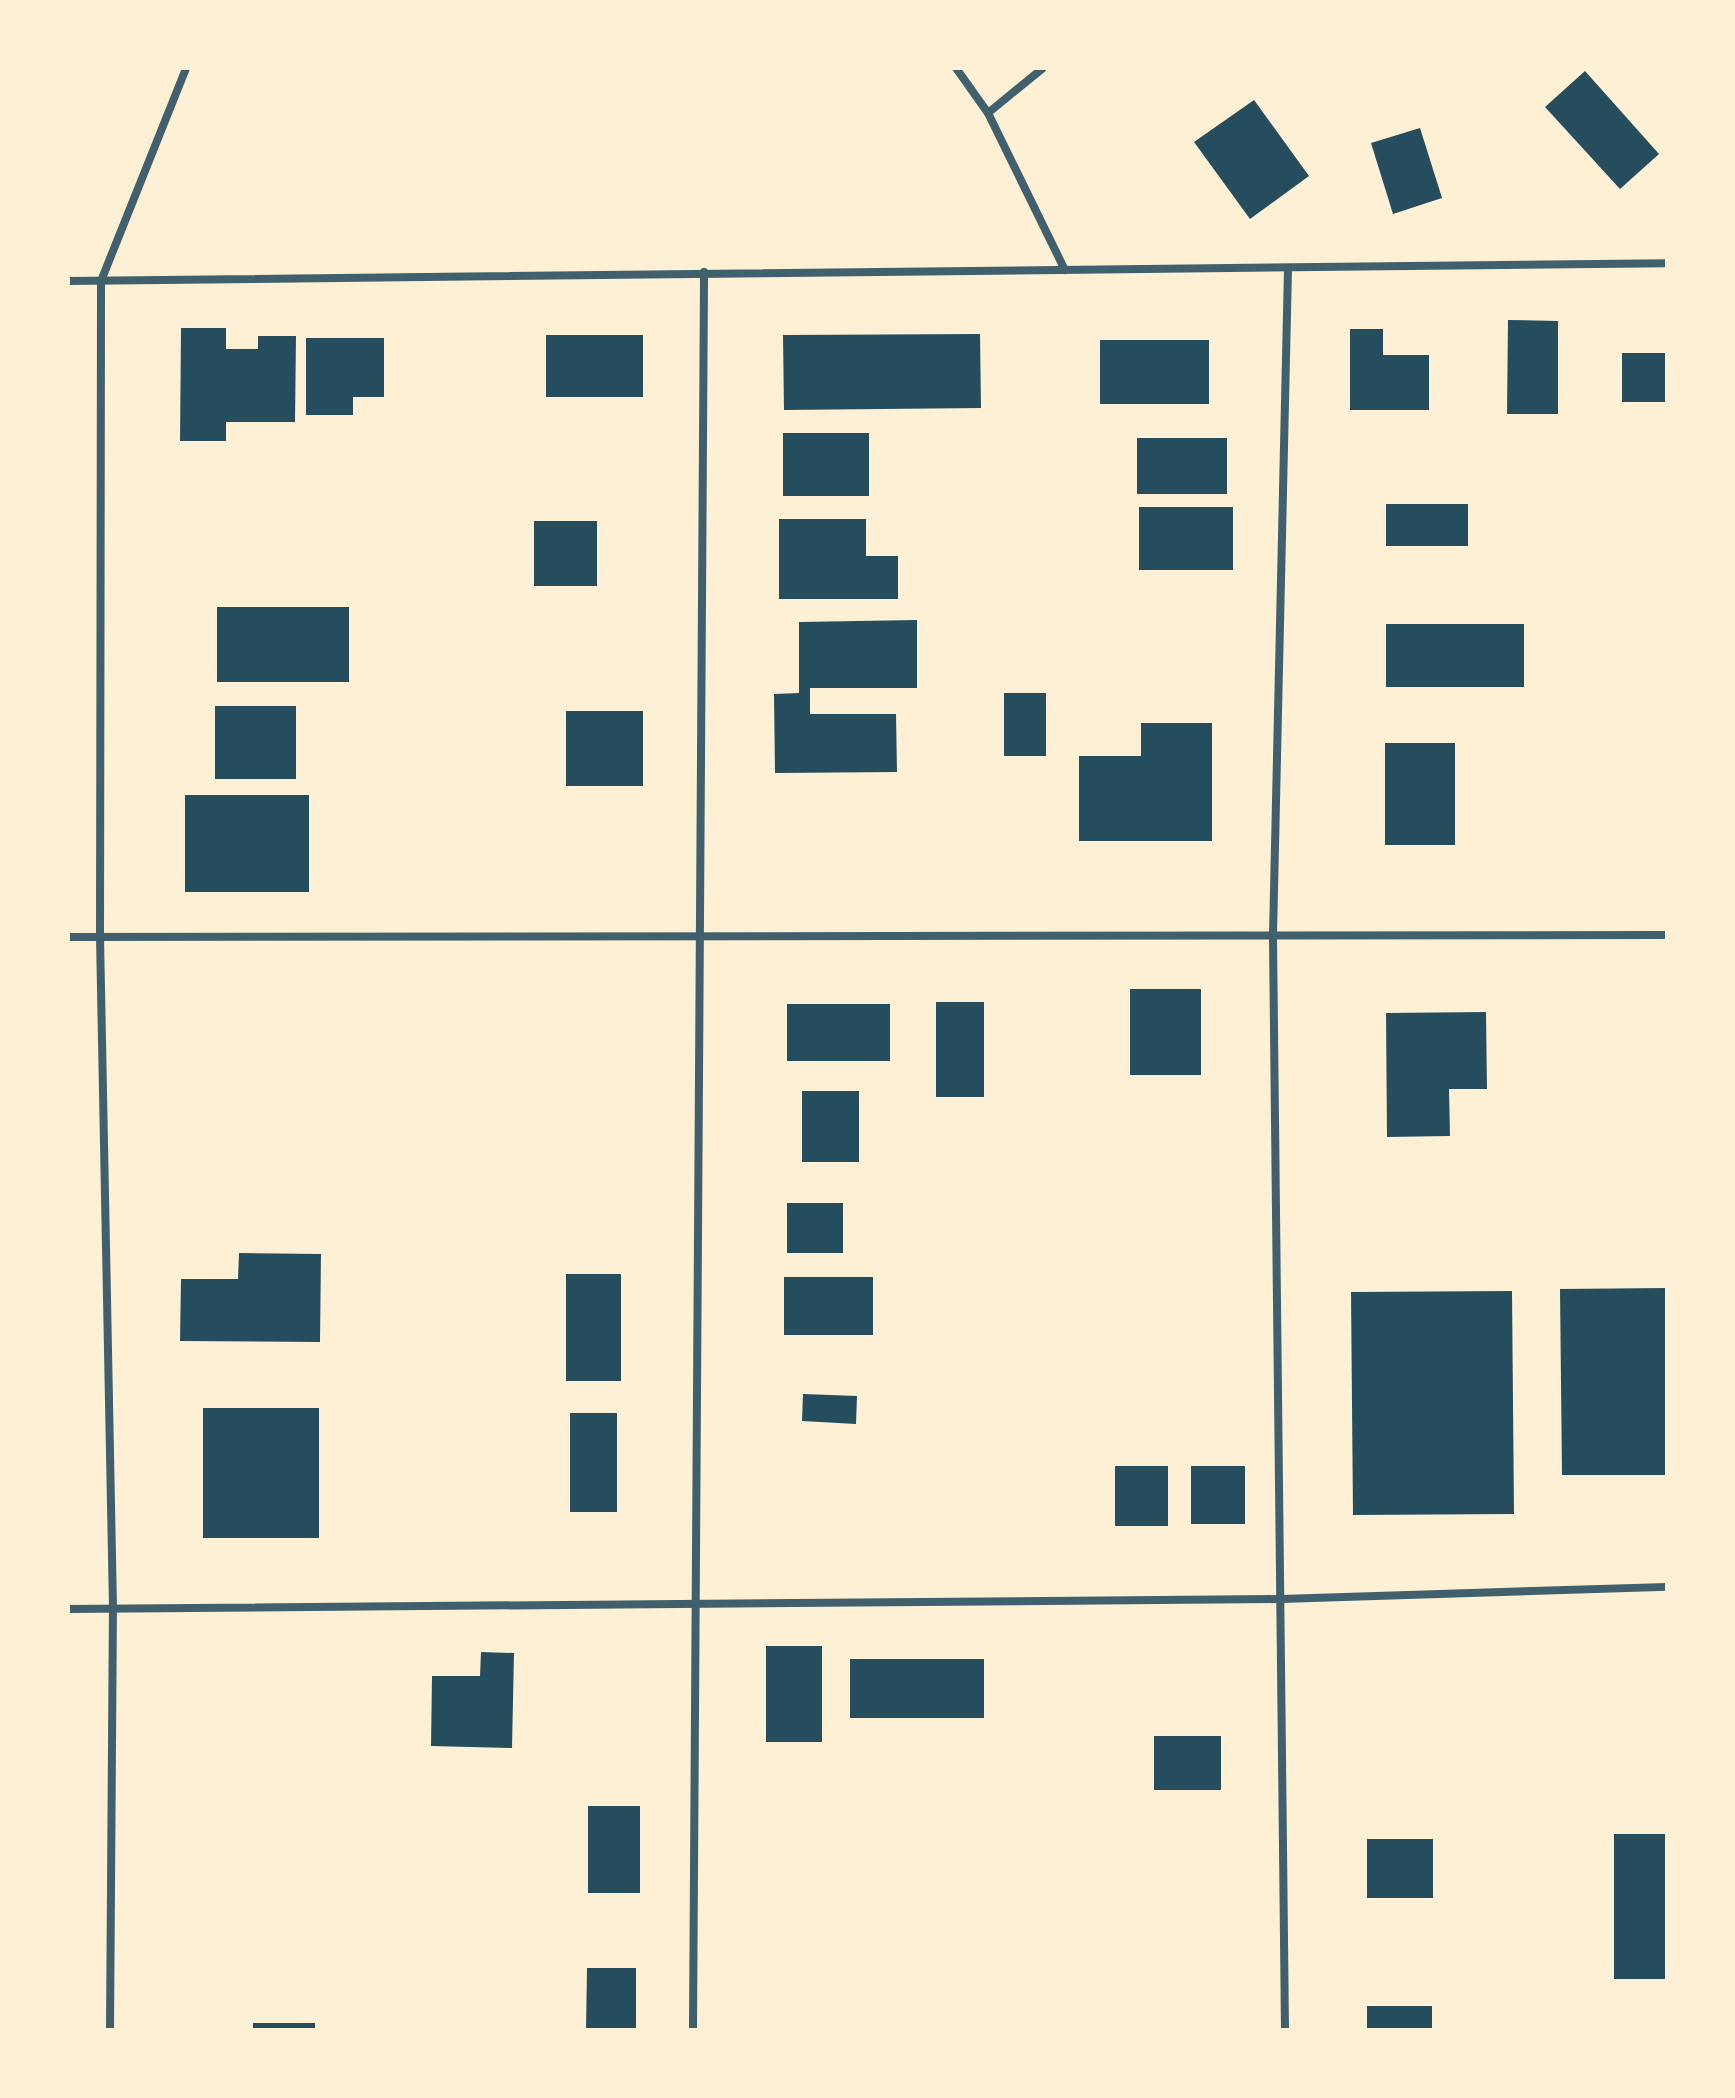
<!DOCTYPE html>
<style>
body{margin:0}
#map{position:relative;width:1735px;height:2098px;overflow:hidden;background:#fdf0d5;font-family:Rubik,sans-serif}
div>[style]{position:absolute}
.building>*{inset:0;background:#264d5e}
.minor>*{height:8px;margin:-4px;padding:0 4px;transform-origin:4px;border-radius:4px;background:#3f606c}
span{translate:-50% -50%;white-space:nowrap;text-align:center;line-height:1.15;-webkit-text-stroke:6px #fdf0d5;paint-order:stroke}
.frame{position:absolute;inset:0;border:70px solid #fdf0d5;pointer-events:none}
</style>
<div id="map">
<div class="building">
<i style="clip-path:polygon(1585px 71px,1659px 154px,1620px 189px,1545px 107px)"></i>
<i style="clip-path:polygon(1254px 100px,1309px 176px,1250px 219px,1194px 142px)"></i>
<i style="clip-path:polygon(1420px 128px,1442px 198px,1393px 214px,1371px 143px)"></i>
<i style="clip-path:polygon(1508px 320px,1558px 321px,1558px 414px,1507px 414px)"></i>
<i style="clip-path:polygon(181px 328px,226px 328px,226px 349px,258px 349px,258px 336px,296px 336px,295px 422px,226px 422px,226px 441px,180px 441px)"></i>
<i style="clip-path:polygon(1350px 329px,1383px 329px,1383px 355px,1429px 355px,1429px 410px,1350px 410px)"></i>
<i style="clip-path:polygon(980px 334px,981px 408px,784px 410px,783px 335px)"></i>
<i style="clip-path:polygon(546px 335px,643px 335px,643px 397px,546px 397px)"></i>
<i style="clip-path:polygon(306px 338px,384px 338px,384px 397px,353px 397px,353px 415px,306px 415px)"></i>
<i style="clip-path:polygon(1100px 340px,1209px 340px,1209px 404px,1100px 404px)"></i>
<i style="clip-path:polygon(1622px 353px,1667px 353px,1667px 402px,1622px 402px)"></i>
<i style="clip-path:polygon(783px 433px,869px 433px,869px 496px,783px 496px)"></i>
<i style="clip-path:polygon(1137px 438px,1227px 438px,1227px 494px,1137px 494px)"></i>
<i style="clip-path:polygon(1386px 504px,1468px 504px,1468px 546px,1386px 546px)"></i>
<i style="clip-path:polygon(1139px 507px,1233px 507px,1233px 570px,1139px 570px)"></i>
<i style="clip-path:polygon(779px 519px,866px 519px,866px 556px,898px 556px,898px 599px,779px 599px)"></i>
<i style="clip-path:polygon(534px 521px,597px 521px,597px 586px,534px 586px)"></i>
<i style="clip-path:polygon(217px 607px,349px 607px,349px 682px,217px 682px)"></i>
<i style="clip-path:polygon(917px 620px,917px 688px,810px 688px,810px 714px,896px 714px,897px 772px,775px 773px,774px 694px,799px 693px,799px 622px)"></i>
<i style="clip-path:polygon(1386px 624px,1524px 624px,1524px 687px,1386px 687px)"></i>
<i style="clip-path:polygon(1004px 693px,1046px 693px,1046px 756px,1004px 756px)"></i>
<i style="clip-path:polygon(215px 706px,296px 706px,296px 779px,215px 779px)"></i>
<i style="clip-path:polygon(566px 711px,643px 711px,643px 786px,566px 786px)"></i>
<i style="clip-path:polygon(1141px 723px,1212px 723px,1212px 841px,1079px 841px,1079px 756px,1141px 756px)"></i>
<i style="clip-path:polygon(1385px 743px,1455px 743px,1455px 845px,1385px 845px)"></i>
<i style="clip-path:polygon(185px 795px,309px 795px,309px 892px,185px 892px)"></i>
<i style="clip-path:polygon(1130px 989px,1201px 989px,1201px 1075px,1130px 1075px)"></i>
<i style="clip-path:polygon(936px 1002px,984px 1002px,984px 1097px,936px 1097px)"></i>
<i style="clip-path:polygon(787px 1004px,890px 1004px,890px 1061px,787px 1061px)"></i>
<i style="clip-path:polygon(1486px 1012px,1487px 1089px,1449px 1089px,1450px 1136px,1387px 1137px,1386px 1013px)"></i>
<i style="clip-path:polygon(802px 1091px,859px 1091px,859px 1162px,802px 1162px)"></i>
<i style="clip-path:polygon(787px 1203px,843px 1203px,843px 1253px,787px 1253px)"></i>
<i style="clip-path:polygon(239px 1253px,321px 1254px,320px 1342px,180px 1341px,181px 1279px,238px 1279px)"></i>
<i style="clip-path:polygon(566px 1274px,621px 1274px,621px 1381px,566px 1381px)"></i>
<i style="clip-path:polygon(784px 1277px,873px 1277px,873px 1335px,784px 1335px)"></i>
<i style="clip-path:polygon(1667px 1288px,1667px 1475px,1562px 1475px,1560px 1289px)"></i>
<i style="clip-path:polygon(1512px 1291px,1514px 1514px,1353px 1515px,1351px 1292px)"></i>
<i style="clip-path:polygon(803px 1394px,857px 1396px,856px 1424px,802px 1421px)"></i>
<i style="clip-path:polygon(203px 1408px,319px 1408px,319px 1538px,203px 1538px)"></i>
<i style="clip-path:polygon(570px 1413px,617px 1413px,617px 1512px,570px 1512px)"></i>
<i style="clip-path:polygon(1115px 1466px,1168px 1466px,1168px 1526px,1115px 1526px)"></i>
<i style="clip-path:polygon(1191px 1466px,1245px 1466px,1245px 1524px,1191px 1524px)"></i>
<i style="clip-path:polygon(766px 1646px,822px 1646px,822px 1742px,766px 1742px)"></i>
<i style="clip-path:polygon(481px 1652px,514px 1653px,512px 1748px,431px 1746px,432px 1676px,480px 1676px)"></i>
<i style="clip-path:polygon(850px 1659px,984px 1659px,984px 1718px,850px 1718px)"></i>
<i style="clip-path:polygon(1154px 1736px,1221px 1736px,1221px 1790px,1154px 1790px)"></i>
<i style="clip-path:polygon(588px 1806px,640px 1806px,640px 1893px,588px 1893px)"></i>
<i style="clip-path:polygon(1614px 1834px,1667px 1834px,1667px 1979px,1614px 1979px)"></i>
<i style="clip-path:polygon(1367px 1839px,1433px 1839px,1433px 1898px,1367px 1898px)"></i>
<i style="clip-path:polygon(587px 1968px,636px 1968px,636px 2030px,586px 2030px)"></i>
<i style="clip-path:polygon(1367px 2006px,1432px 2006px,1432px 2030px,1367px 2030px)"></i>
<i style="clip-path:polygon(253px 2023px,315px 2023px,315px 2030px,253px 2030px)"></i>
</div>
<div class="minor">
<i style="left:956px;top:68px;width:55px;rotate:54.6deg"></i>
<i style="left:988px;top:113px;width:175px;rotate:63.9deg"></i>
<i style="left:988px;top:113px;width:71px;rotate:-39.3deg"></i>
<i style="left:68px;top:281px;width:1599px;rotate:-0.64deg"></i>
<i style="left:68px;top:937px;width:1599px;rotate:-0.07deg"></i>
<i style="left:68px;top:1609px;width:1213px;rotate:-0.47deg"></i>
<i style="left:1281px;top:1599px;width:386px;rotate:-1.8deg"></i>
<i style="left:110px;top:2030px;width:422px;rotate:-89.6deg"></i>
<i style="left:113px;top:1608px;width:671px;rotate:-91.11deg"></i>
<i style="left:100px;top:937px;width:656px;rotate:-89.91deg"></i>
<i style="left:101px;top:281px;width:229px;rotate:-68.2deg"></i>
<i style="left:693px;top:2030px;width:1758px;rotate:-89.64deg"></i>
<i style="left:1285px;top:2030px;width:1095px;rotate:-90.63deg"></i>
<i style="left:1273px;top:935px;width:664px;rotate:-88.71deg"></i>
</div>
<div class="frame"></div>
</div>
